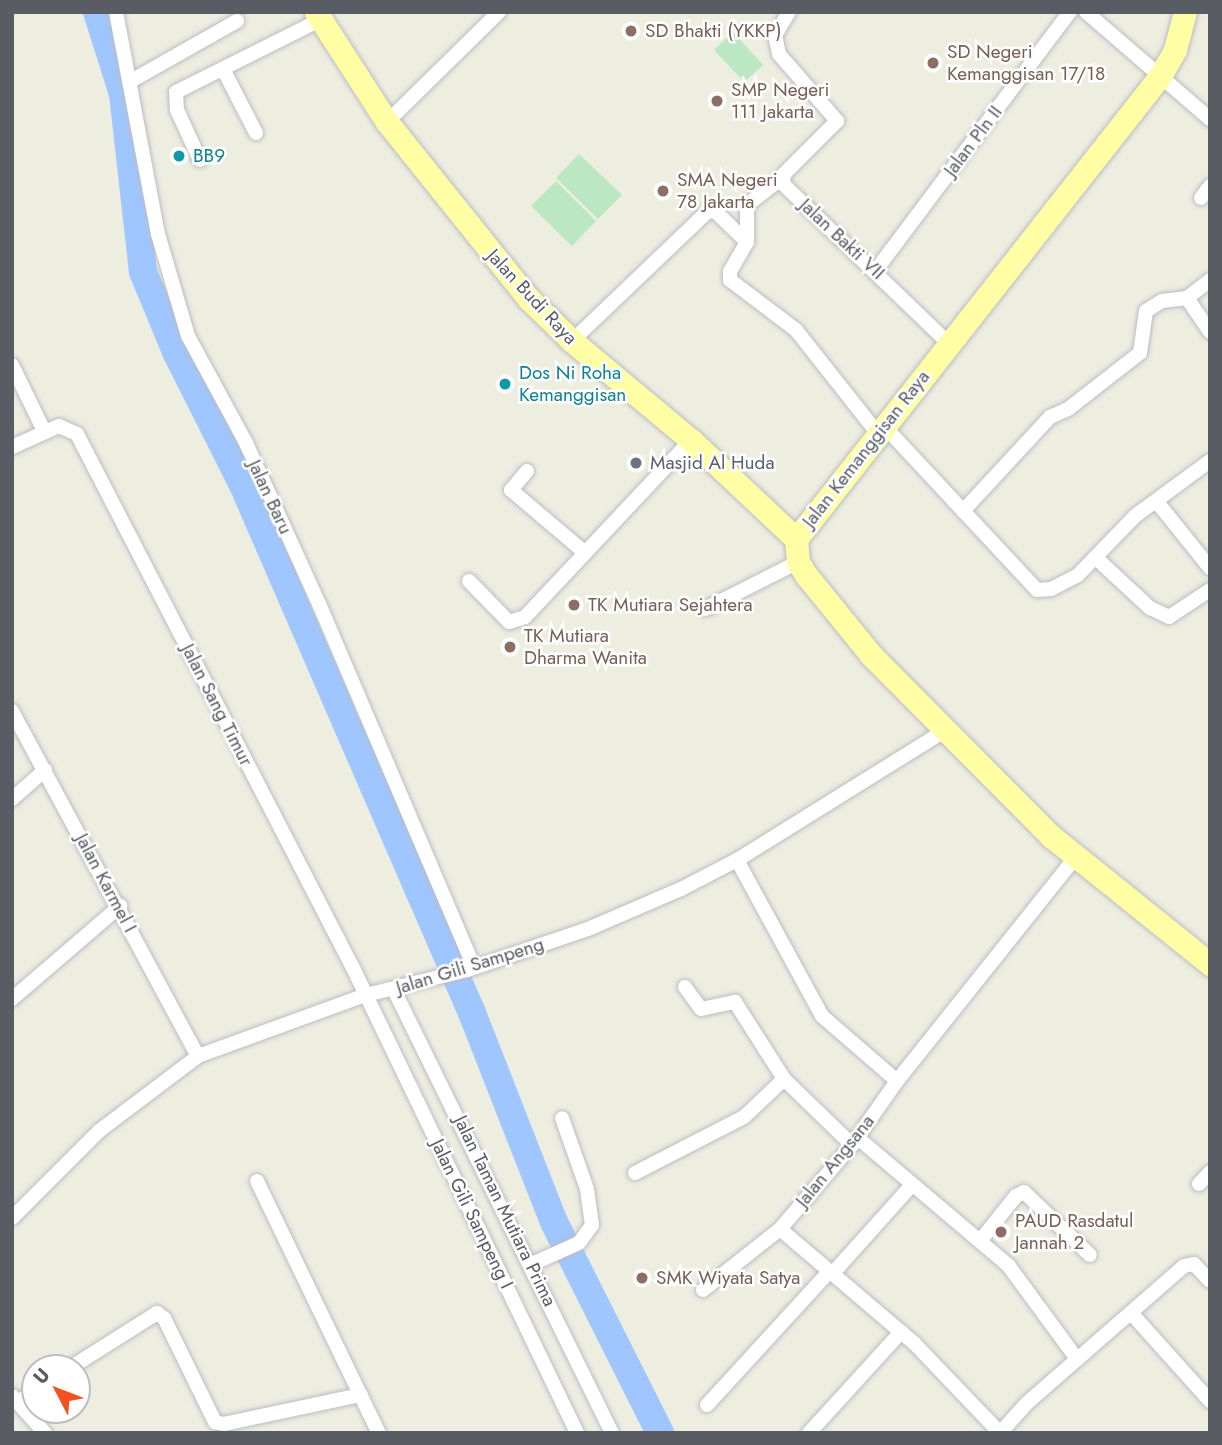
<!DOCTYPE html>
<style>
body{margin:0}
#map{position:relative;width:1222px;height:1445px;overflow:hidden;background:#edede0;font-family:Jost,sans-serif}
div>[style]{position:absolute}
.green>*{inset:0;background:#bbe7c2}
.river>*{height:28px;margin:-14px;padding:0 14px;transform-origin:14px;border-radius:14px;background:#9fc6ff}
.roads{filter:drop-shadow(0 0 2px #bbbdc3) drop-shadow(0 0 2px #bbbdc3)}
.minor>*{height:14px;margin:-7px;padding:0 7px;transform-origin:7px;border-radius:7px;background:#fff}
.primary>*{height:23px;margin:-11.5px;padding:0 11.5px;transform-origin:11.5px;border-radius:11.5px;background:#fffea4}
.dots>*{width:19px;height:19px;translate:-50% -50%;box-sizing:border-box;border:4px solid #fff;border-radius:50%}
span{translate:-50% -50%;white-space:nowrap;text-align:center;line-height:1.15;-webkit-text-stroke:5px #fff;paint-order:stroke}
.education-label{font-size:19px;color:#785e54}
.left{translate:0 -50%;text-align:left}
.street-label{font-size:19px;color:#595c63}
.culture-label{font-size:19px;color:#0d838f}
.worship-label{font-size:19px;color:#5b616d}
.frame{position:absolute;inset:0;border:14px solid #595c63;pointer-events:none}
.north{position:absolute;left:21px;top:1354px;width:70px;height:70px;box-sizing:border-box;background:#fff;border:2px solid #bdbec1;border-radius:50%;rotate:312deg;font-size:19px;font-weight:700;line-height:28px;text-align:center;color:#595c63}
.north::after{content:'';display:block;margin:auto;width:24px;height:32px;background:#f35121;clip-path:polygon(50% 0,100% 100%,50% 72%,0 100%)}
</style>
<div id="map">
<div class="green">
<i style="clip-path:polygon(733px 32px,763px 65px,744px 82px,714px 50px)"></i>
<i style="clip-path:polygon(579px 154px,622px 195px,598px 219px,556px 178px)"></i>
<i style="clip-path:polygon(556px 181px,596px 221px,572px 246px,531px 206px)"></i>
</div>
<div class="river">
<i style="left:97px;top:12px;width:86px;rotate:72.4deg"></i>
<i style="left:123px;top:94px;width:179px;rotate:83.6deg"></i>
<i style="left:143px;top:272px;width:89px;rotate:67.5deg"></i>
<i style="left:177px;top:354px;width:147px;rotate:63.3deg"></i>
<i style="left:243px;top:485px;width:576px;rotate:66.55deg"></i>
<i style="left:472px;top:1013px;width:225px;rotate:68.6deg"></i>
<i style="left:554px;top:1222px;width:236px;rotate:63.3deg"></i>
</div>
<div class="roads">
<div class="minor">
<i style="left:116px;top:12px;width:226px;rotate:79.3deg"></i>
<i style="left:158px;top:234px;width:106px;rotate:73.6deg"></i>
<i style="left:188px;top:336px;width:122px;rotate:61.5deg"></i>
<i style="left:246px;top:443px;width:179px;rotate:65.6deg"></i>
<i style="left:320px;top:606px;width:392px;rotate:66.9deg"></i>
<i style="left:789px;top:12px;width:27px;rotate:121deg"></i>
<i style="left:775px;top:35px;width:19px;rotate:78deg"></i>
<i style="left:779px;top:54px;width:89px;rotate:49.1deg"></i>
<i style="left:837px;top:121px;width:75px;rotate:135deg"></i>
<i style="left:784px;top:174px;width:10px;rotate:96deg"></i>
<i style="left:783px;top:184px;width:229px;rotate:43.9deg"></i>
<i style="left:1086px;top:12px;width:164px;rotate:40.8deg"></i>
<i style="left:223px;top:69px;width:72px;rotate:62.7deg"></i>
<i style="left:131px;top:81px;width:122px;rotate:-29.5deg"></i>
<i style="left:387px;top:122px;width:157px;rotate:-44.5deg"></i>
<i style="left:200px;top:160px;width:55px;rotate:-114.7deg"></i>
<i style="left:177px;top:110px;width:18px;rotate:-93deg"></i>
<i style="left:176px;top:92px;width:161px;rotate:-26.6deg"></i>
<i style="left:782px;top:178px;width:44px;rotate:142.4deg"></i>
<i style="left:747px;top:205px;width:37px;rotate:90deg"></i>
<i style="left:747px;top:242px;width:34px;rotate:120deg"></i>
<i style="left:730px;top:271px;width:9px;rotate:90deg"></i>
<i style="left:730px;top:280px;width:83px;rotate:37.1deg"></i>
<i style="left:796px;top:330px;width:132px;rotate:51.7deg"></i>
<i style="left:1201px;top:198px;width:15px;rotate:-53deg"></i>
<i style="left:876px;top:270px;width:323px;rotate:-53.1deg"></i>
<i style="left:1187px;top:298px;width:41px;rotate:55.9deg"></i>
<i style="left:572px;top:341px;width:188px;rotate:-43.7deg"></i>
<i style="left:708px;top:211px;width:8px;rotate:7deg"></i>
<i style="left:716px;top:212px;width:43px;rotate:44.1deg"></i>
<i style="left:12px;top:365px;width:73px;rotate:64.1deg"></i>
<i style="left:884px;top:426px;width:224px;rotate:47deg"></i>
<i style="left:1037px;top:590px;width:14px;rotate:-4deg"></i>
<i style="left:1051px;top:589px;width:30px;rotate:-27deg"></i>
<i style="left:1078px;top:575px;width:82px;rotate:-46deg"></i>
<i style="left:1135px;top:516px;width:93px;rotate:-36.3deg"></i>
<i style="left:12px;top:447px;width:51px;rotate:-24.1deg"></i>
<i style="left:59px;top:426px;width:20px;rotate:24deg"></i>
<i style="left:77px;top:434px;width:603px;rotate:62.67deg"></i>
<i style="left:354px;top:970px;width:514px;rotate:64.28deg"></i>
<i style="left:527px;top:471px;width:25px;rotate:130deg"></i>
<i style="left:511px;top:490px;width:96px;rotate:40.3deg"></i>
<i style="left:1157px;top:502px;width:85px;rotate:51.2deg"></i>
<i style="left:963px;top:511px;width:128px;rotate:-47.2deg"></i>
<i style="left:1050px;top:417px;width:20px;rotate:-24deg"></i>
<i style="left:1068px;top:409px;width:91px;rotate:-37.9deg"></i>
<i style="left:1140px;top:353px;width:42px;rotate:-81.9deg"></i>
<i style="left:1146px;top:311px;width:19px;rotate:-32deg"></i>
<i style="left:1162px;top:301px;width:25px;rotate:-7deg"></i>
<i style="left:1187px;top:298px;width:29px;rotate:-38deg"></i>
<i style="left:1096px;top:558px;width:74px;rotate:42.8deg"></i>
<i style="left:1150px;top:608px;width:21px;rotate:25deg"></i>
<i style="left:1169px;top:617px;width:49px;rotate:-33.4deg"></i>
<i style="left:469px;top:581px;width:57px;rotate:45.7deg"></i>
<i style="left:509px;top:622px;width:17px;rotate:-17deg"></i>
<i style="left:525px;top:617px;width:243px;rotate:-46.8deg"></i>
<i style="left:705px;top:609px;width:104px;rotate:-26.8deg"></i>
<i style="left:12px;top:711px;width:392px;rotate:61.7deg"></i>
<i style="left:12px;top:799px;width:44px;rotate:-41.3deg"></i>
<i style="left:737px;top:860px;width:178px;rotate:61.4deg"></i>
<i style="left:822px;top:1016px;width:99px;rotate:40.9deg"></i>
<i style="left:685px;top:987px;width:27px;rotate:54deg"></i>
<i style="left:701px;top:1009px;width:35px;rotate:-12deg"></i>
<i style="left:735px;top:1002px;width:91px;rotate:57.5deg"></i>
<i style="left:784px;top:1079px;width:95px;rotate:44.1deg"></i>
<i style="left:394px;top:990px;width:494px;rotate:63.8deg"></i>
<i style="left:12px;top:999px;width:143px;rotate:-40.7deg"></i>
<i style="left:858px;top:1138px;width:197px;rotate:40.3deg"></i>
<i style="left:1008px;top:1265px;width:117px;rotate:53.7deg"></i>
<i style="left:635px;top:1173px;width:123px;rotate:-27.2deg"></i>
<i style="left:744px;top:1117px;width:55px;rotate:-43.5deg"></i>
<i style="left:257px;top:1181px;width:280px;rotate:64.2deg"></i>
<i style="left:1199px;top:1184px;width:16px;rotate:-47deg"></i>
<i style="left:12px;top:1218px;width:123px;rotate:-45deg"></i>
<i style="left:99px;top:1131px;width:124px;rotate:-37.1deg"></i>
<i style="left:198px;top:1056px;width:179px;rotate:-20deg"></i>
<i style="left:366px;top:995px;width:104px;rotate:-13.9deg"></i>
<i style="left:467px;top:970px;width:128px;rotate:-18.7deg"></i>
<i style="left:588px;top:929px;width:101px;rotate:-23.3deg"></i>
<i style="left:681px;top:889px;width:63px;rotate:-27.4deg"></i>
<i style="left:737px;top:860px;width:246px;rotate:-31.9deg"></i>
<i style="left:780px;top:1229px;width:176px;rotate:40.4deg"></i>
<i style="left:914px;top:1343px;width:124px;rotate:46.3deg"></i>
<i style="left:980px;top:1241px;width:58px;rotate:-51.3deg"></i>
<i style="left:1016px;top:1196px;width:9px;rotate:-27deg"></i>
<i style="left:1024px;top:1192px;width:91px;rotate:43.7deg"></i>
<i style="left:532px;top:1264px;width:51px;rotate:-24.1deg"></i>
<i style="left:579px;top:1243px;width:22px;rotate:-54deg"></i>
<i style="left:592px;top:1225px;width:36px;rotate:-98deg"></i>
<i style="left:587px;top:1189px;width:75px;rotate:-109.4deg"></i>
<i style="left:833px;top:1273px;width:117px;rotate:-48.1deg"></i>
<i style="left:703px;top:1290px;width:98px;rotate:-38.4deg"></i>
<i style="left:780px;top:1229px;width:111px;rotate:-49.4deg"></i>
<i style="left:852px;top:1145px;width:78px;rotate:-54.9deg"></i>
<i style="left:897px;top:1081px;width:287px;rotate:-51.4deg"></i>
<i style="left:1132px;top:1314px;width:117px;rotate:48.1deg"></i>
<i style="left:70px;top:1368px;width:103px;rotate:-32.3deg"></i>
<i style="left:157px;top:1313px;width:9px;rotate:36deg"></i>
<i style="left:164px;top:1318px;width:116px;rotate:63.9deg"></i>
<i style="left:215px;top:1422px;width:9px;rotate:13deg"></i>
<i style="left:224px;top:1424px;width:140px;rotate:-12deg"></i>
<i style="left:12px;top:1396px;width:50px;rotate:48.3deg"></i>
<i style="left:18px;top:1402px;width:20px;rotate:-33deg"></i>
<i style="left:707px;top:1405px;width:182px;rotate:-47.5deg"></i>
<i style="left:809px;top:1433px;width:137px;rotate:-47.7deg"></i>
<i style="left:1000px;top:1433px;width:40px;rotate:-48deg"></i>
<i style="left:1027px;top:1403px;width:208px;rotate:-41.1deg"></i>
<i style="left:1184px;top:1266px;width:10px;rotate:-11deg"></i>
<i style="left:1194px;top:1264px;width:23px;rotate:47deg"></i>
</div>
<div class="primary">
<i style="left:316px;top:12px;width:131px;rotate:57.2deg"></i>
<i style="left:387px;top:122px;width:227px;rotate:51.3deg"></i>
<i style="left:529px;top:299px;width:60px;rotate:44.3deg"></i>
<i style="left:572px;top:341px;width:155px;rotate:39.8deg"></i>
<i style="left:691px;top:440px;width:144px;rotate:43.3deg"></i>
<i style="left:1185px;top:12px;width:39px;rotate:105deg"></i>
<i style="left:1175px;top:50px;width:30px;rotate:120deg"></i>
<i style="left:1160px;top:76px;width:589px;rotate:128.17deg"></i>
<i style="left:796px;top:539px;width:23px;rotate:85deg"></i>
<i style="left:798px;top:562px;width:15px;rotate:58deg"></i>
<i style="left:806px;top:575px;width:103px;rotate:50.9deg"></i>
<i style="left:871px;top:655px;width:257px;rotate:45.2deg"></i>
<i style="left:1052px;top:837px;width:203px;rotate:38.8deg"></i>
</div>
</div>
<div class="dots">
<i style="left:631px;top:31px;background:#8d6e63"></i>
<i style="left:933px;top:63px;background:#8d6e63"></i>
<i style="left:717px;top:101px;background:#8d6e63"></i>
<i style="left:179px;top:156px;background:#0f9aa8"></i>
<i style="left:663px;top:191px;background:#8d6e63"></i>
<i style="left:505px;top:384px;background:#0f9aa8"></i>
<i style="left:636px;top:463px;background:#6b7280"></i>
<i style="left:574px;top:605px;background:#8d6e63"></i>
<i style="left:510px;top:647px;background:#8d6e63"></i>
<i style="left:1001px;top:1232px;background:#8d6e63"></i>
<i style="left:642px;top:1278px;background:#8d6e63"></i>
</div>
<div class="education-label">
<span class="left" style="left:645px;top:31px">SD Bhakti (YKKP)</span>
<span class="left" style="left:947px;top:63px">SD Negeri<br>Kemanggisan 17/18</span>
<span class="left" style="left:731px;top:101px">SMP Negeri<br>111 Jakarta</span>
<span class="left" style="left:677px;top:191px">SMA Negeri<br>78 Jakarta</span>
<span class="left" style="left:588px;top:605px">TK Mutiara Sejahtera</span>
<span class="left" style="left:524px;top:647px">TK Mutiara<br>Dharma Wanita</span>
<span class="left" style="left:1015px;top:1232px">PAUD Rasdatul<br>Jannah 2</span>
<span class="left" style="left:656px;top:1278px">SMK Wiyata Satya</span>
</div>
<div class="street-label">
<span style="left:973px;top:141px;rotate:-53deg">Jalan Pln II</span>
<span style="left:842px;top:239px;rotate:43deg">Jalan Bakti VII</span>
<span style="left:532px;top:297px;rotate:47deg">Jalan Budi Raya</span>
<span style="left:866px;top:449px;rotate:-52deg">Jalan Kemanggisan Raya</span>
<span style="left:270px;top:497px;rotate:65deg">Jalan Baru</span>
<span style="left:217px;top:705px;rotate:63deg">Jalan Sang Timur</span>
<span style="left:106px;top:883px;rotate:62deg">Jalan Karmel I</span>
<span style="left:470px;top:966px;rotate:-17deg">Jalan Gili Sampeng</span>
<span style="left:835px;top:1161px;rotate:-51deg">Jalan Angsana</span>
<span style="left:505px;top:1211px;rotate:64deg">Jalan Taman Mutiara Prima</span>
<span style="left:472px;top:1214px;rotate:64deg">Jalan Gili Sampeng I</span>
</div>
<div class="culture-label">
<span class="left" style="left:193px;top:156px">BB9</span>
<span class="left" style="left:519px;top:384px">Dos Ni Roha<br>Kemanggisan</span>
</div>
<div class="worship-label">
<span class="left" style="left:650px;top:463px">Masjid Al Huda</span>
</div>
<div class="frame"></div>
<div class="north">U</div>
</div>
